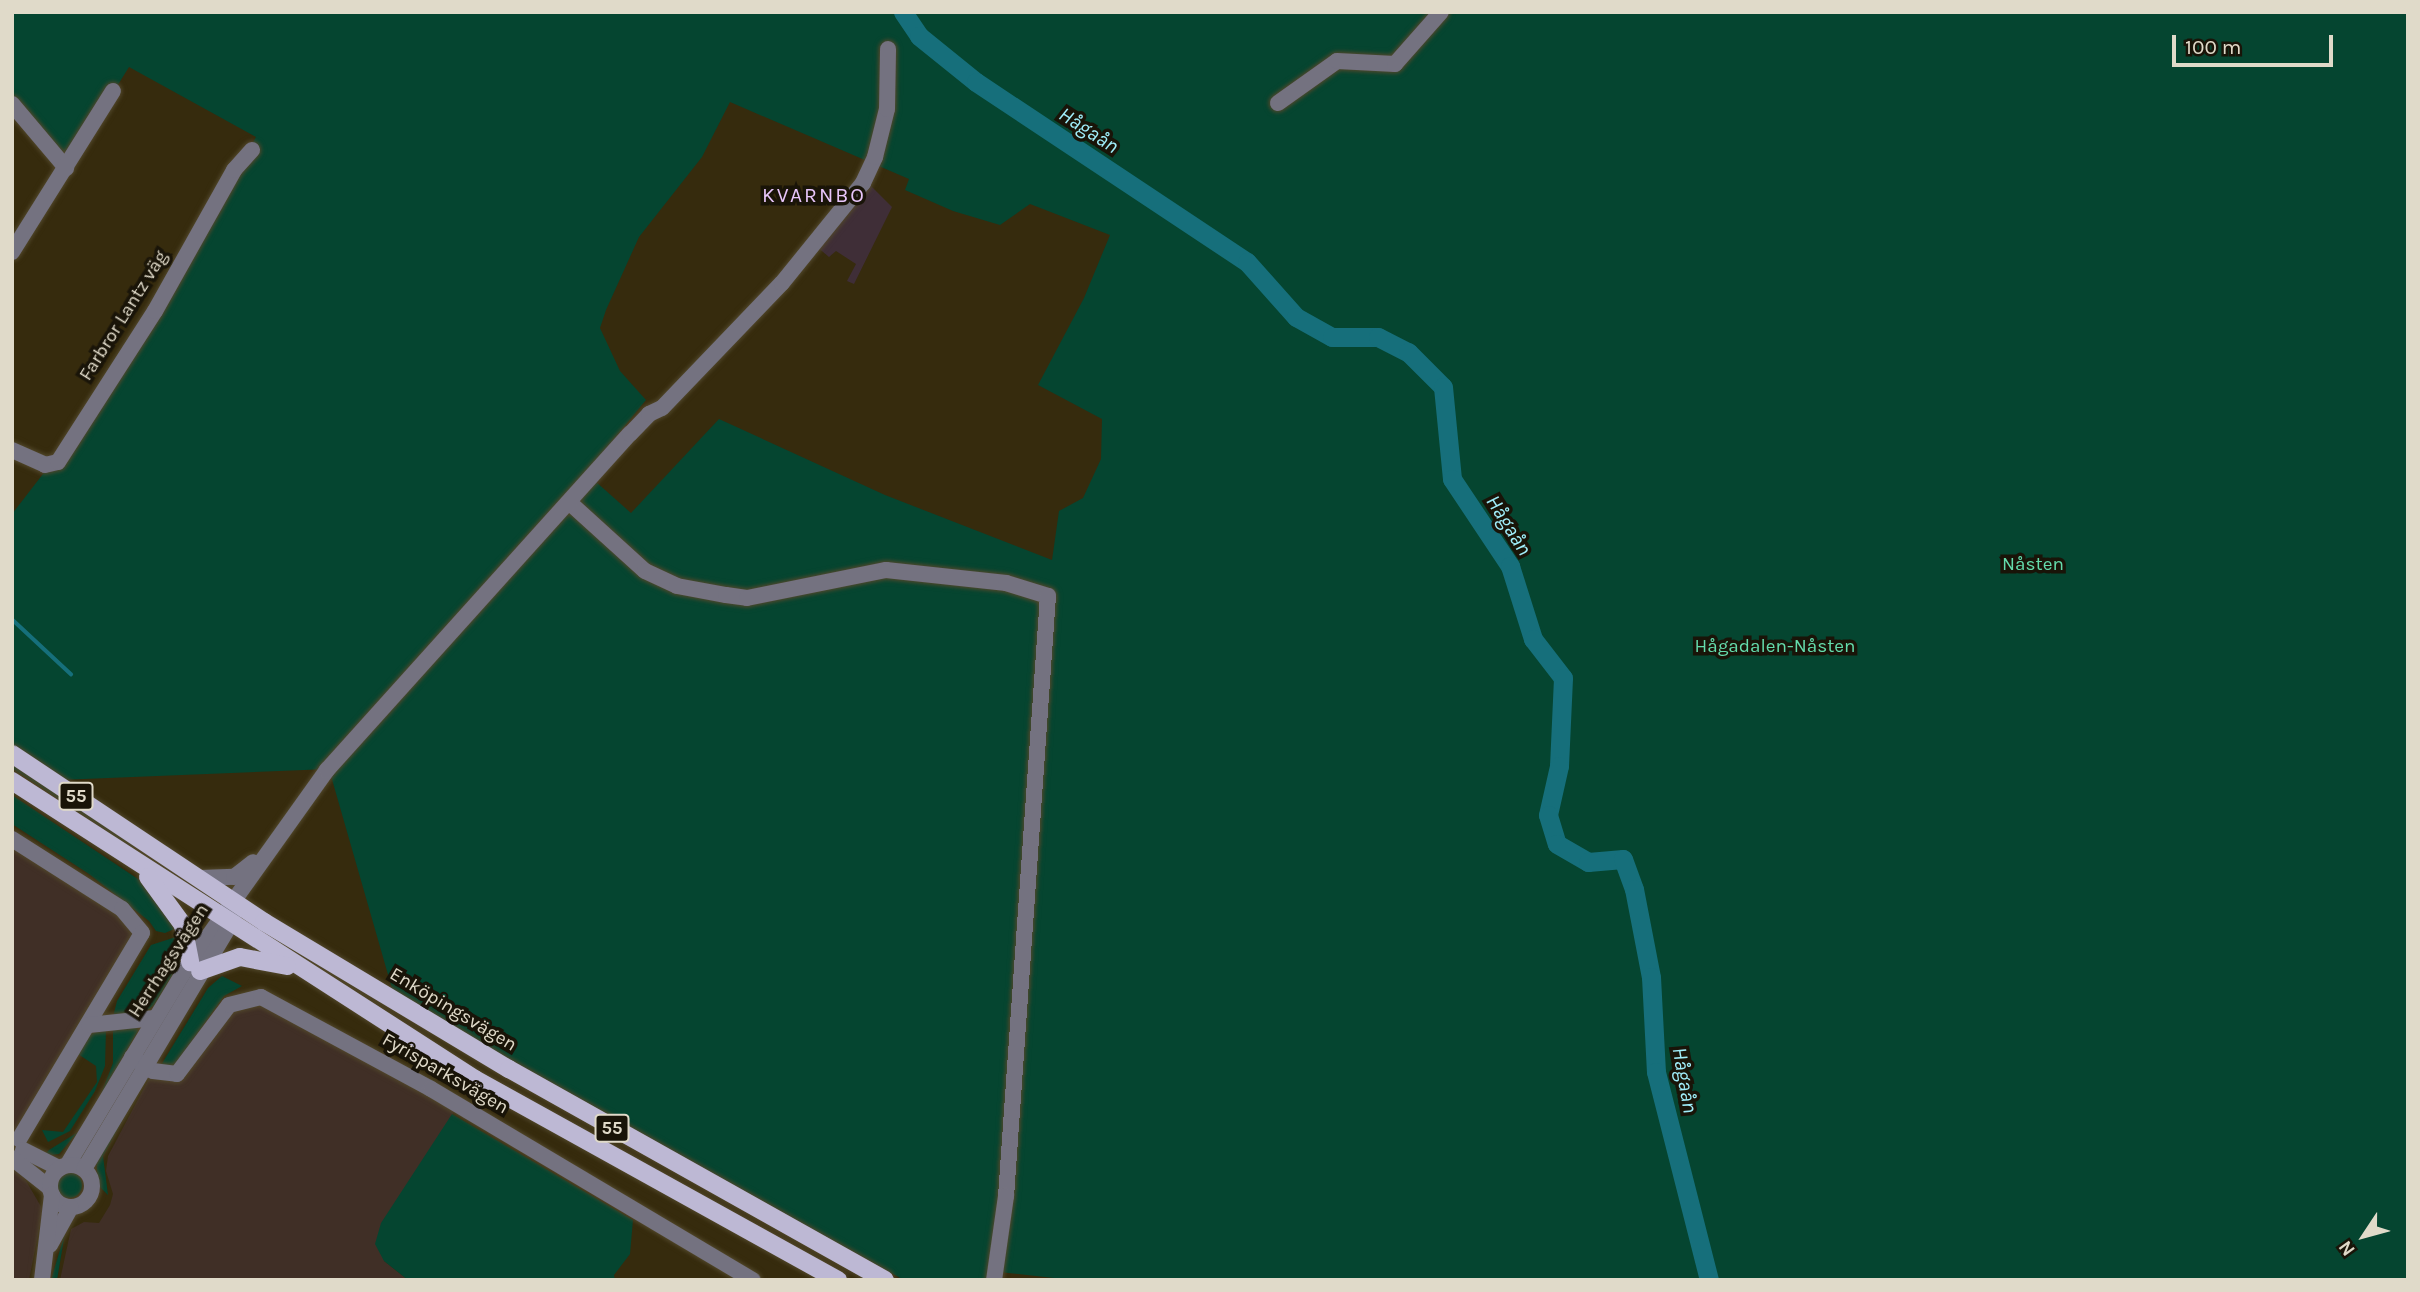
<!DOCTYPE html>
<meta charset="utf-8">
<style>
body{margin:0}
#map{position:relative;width:2420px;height:1292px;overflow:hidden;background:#362b0d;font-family:Karla,sans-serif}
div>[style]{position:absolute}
.commercial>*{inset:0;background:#402f26}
.education>*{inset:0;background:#3f2e37}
.green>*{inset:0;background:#054530}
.round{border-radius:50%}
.stream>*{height:3.5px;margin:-1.75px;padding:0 1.75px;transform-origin:1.75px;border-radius:1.75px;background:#166f7b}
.river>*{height:19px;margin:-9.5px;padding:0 9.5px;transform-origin:9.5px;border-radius:9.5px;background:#166f7b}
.roads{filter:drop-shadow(0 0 2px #51472b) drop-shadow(0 0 2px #51472b)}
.minor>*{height:16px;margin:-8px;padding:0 8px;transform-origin:8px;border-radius:8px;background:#747280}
.minor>.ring{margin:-8px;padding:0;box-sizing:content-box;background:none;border:16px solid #747280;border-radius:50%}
.major>*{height:18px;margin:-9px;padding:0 9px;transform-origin:9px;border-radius:9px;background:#bdb8d4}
span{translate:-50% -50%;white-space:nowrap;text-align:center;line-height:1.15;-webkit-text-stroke:7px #191408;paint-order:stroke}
.shield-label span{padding:2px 5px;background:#191408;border:2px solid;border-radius:5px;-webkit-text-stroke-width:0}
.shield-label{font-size:18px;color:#e0dac9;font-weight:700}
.street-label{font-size:19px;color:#e0dac9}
.park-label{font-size:19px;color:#64dcac}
.water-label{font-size:21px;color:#a0eefa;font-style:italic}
.neighbourhood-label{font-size:21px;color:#e8c6fb;letter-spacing:2px}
.frame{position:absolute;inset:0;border:14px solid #e0dac9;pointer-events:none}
.north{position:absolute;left:2329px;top:1201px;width:70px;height:70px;-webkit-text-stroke:5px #191408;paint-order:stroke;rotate:234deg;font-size:19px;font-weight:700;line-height:28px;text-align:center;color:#e0dac9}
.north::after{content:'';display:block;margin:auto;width:24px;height:32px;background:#e0dac9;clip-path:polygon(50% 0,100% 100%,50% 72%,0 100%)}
.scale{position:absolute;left:2172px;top:35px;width:161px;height:32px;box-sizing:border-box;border:4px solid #e0dac9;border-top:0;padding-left:9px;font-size:21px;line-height:24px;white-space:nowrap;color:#e0dac9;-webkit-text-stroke:5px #191408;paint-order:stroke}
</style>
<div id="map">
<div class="commercial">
<i style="clip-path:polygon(12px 839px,140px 926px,19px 1138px,38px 1159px,25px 1179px,43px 1210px,29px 1280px,12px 1280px)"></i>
<i style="clip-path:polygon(249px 997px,457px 1105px,384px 1261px,408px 1280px,60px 1280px,71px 1229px,84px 1222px,99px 1223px,110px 1205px,113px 1194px,106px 1171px,108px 1156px,153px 1071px,166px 1076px,218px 1017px)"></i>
</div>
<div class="education">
<i style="clip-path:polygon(868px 183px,892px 207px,854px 284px,847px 281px,856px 264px,836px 251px,829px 257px,816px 246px)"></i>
</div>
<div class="green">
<i style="clip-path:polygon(evenodd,12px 12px,2408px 12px,2408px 1280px,1072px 1280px,999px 1272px,992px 1280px,904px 1280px,513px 1064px,393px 992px,329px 769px,59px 780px,12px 747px,12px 514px,111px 386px,256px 137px,129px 67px,66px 168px,12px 104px,12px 12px,730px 102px,909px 179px,905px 190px,953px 211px,1000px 225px,1030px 204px,1110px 235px,1084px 298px,1038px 385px,1102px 419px,1101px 459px,1083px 498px,1059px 511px,1052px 560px,885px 495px,719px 419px,631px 513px,586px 473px,646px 400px,620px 371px,600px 328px,606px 310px,639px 237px,702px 157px,730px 102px)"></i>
<i style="clip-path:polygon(12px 760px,137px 843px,133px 848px,12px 768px)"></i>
<i style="clip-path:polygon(12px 795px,138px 879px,179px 927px,165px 933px,156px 931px,149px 921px,89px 874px,12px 824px)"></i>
<i style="clip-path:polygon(179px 936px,180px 962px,154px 1005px,145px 1012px,113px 1017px,117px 1001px,151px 945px)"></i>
<i style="clip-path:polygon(222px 976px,242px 986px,224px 996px,174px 1066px,161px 1065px,208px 988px)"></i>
<i style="clip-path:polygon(137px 1027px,138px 1031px,101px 1094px,113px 1063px,113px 1028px)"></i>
<i style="clip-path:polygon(106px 1029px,105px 1066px,95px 1091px,70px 1131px,48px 1142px,42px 1130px,63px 1132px,97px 1082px,96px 1066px,75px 1052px,90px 1034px)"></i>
<i style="clip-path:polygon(145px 1079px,103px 1156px,108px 1195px,98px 1185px,96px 1157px)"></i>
<i style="clip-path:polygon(452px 1114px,633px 1220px,630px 1254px,614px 1275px,615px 1280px,408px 1280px,384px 1261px,375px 1244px,381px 1223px)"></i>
<i style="clip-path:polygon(78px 1132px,59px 1154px,43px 1156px,49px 1150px)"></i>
<i class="round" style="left:56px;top:1172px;width:26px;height:26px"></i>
<i style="clip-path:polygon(65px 1233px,57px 1280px,51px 1280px)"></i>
</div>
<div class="stream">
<i style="left:12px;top:619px;width:81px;rotate:43deg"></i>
</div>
<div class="river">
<i style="left:903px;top:12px;width:29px;rotate:56deg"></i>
<i style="left:919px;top:36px;width:73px;rotate:38.9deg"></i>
<i style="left:976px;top:82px;width:325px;rotate:33.6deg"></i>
<i style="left:1247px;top:262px;width:74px;rotate:48.3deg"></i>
<i style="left:1296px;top:317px;width:41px;rotate:29.1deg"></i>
<i style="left:1332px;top:337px;width:46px"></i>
<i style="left:1378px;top:337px;width:34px;rotate:27deg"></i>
<i style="left:1408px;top:352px;width:49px;rotate:45deg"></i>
<i style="left:1443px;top:387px;width:92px;rotate:84.4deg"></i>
<i style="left:1452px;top:479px;width:105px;rotate:56.3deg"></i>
<i style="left:1510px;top:566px;width:77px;rotate:72.5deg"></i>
<i style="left:1533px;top:639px;width:49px;rotate:52.4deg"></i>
<i style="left:1563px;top:678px;width:88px;rotate:92.6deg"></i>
<i style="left:1559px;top:766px;width:50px;rotate:102.7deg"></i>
<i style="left:1548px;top:815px;width:30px;rotate:73deg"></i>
<i style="left:1557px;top:844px;width:36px;rotate:30deg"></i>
<i style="left:1588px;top:862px;width:35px;rotate:-5deg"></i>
<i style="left:1623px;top:859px;width:32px;rotate:70deg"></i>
<i style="left:1634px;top:889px;width:90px;rotate:79.1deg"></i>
<i style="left:1651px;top:977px;width:95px;rotate:87deg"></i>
<i style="left:1656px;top:1072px;width:215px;rotate:75.7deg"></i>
</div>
<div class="roads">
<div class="minor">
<i style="left:1278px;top:103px;width:72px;rotate:-35.4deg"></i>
<i style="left:1337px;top:61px;width:58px;rotate:3deg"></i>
<i style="left:1395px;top:64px;width:69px;rotate:-48.5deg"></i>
<i style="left:12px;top:104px;width:84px;rotate:49.8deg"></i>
<i style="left:12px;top:252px;width:190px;rotate:-57.9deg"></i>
<i style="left:12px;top:450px;width:36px;rotate:24deg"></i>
<i style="left:45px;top:465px;width:13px;rotate:-13deg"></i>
<i style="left:58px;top:462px;width:179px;rotate:-57.3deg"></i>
<i style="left:155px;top:311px;width:162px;rotate:-60.7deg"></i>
<i style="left:234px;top:170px;width:27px;rotate:-48deg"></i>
<i style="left:570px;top:503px;width:101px;rotate:42.2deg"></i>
<i style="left:645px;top:571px;width:35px;rotate:25deg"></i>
<i style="left:677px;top:586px;width:50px;rotate:10.4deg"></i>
<i style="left:726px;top:595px;width:21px;rotate:8deg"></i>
<i style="left:747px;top:598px;width:142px;rotate:-11.4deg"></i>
<i style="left:886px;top:570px;width:121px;rotate:6.2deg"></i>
<i style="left:1006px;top:583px;width:44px;rotate:17.2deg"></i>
<i style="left:1048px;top:596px;width:601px;rotate:94deg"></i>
<i style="left:1006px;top:1196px;width:85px;rotate:98.1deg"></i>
<i style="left:12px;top:839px;width:130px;rotate:32.5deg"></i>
<i style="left:122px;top:909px;width:31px;rotate:50deg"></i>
<i style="left:142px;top:933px;width:240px;rotate:120.8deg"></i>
<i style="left:200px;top:878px;width:34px;rotate:-2deg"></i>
<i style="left:234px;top:877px;width:24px;rotate:-38deg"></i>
<i style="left:89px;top:1025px;width:66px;rotate:-6.1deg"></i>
<i style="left:132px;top:1057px;width:25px;rotate:34deg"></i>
<i style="left:153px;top:1071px;width:24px;rotate:7deg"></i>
<i style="left:177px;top:1074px;width:86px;rotate:-53deg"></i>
<i style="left:229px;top:1005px;width:33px;rotate:-14deg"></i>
<i style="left:261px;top:997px;width:193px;rotate:28.4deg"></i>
<i style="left:431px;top:1089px;width:374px;rotate:30.7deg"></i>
<i style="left:23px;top:1150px;width:40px;rotate:26.6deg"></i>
<i style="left:12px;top:1158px;width:48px;rotate:38.3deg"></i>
<i style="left:68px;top:1164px;width:236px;rotate:-58.9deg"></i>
<i style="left:190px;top:962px;width:236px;rotate:-54.5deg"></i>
<i style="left:327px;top:770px;width:452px;rotate:-48deg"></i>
<i style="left:630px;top:434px;width:28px;rotate:-46deg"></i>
<i style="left:649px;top:414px;width:14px;rotate:-25deg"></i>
<i style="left:662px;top:408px;width:173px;rotate:-46.2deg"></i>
<i style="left:782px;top:283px;width:129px;rotate:-51deg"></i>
<i style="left:863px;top:183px;width:29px;rotate:-65deg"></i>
<i style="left:875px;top:157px;width:49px;rotate:-76deg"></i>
<i style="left:887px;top:109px;width:60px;rotate:-89deg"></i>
<i class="ring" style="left:50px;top:1165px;width:26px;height:26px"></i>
<i style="left:84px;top:1169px;width:287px;rotate:-59.1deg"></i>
<i style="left:231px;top:923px;width:11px;rotate:-75deg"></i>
<i style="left:50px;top:1245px;width:43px;rotate:-61.1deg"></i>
<i style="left:42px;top:1280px;width:86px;rotate:-83.3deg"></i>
</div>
<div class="major">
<i style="left:12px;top:754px;width:303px;rotate:33.7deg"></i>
<i style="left:264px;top:922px;width:286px;rotate:31deg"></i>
<i style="left:509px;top:1069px;width:431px;rotate:29.3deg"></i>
<i style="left:12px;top:781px;width:551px;rotate:32.77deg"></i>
<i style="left:475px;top:1079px;width:415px;rotate:29deg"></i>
<i style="left:148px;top:877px;width:59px;rotate:53.9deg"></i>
<i style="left:183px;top:925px;width:38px;rotate:79deg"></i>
<i style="left:200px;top:971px;width:42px;rotate:-19.3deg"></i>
<i style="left:240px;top:957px;width:48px;rotate:10.8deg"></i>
</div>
</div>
<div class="shield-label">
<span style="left:76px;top:796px">55</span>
<span style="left:612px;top:1128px">55</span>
</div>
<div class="street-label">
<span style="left:124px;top:316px;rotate:-58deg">Farbror Lantz väg</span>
<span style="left:169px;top:961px;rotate:-57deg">Herrhagsvägen</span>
<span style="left:453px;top:1010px;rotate:31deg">Enköpingsvägen</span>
<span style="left:445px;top:1074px;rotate:30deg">Fyrisparksvägen</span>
</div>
<div class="park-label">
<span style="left:2033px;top:565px">Nåsten</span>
<span style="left:1775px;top:647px">Hågadalen-Nåsten</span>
</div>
<div class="water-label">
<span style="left:1089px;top:130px;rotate:33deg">Hågaån</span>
<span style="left:1509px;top:525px;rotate:58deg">Hågaån</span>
<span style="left:1685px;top:1080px;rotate:80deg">Hågaån</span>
</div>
<div class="neighbourhood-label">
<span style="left:814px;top:195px">KVARNBO</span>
</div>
<div class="frame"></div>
<div class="north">N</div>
<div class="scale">100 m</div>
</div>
